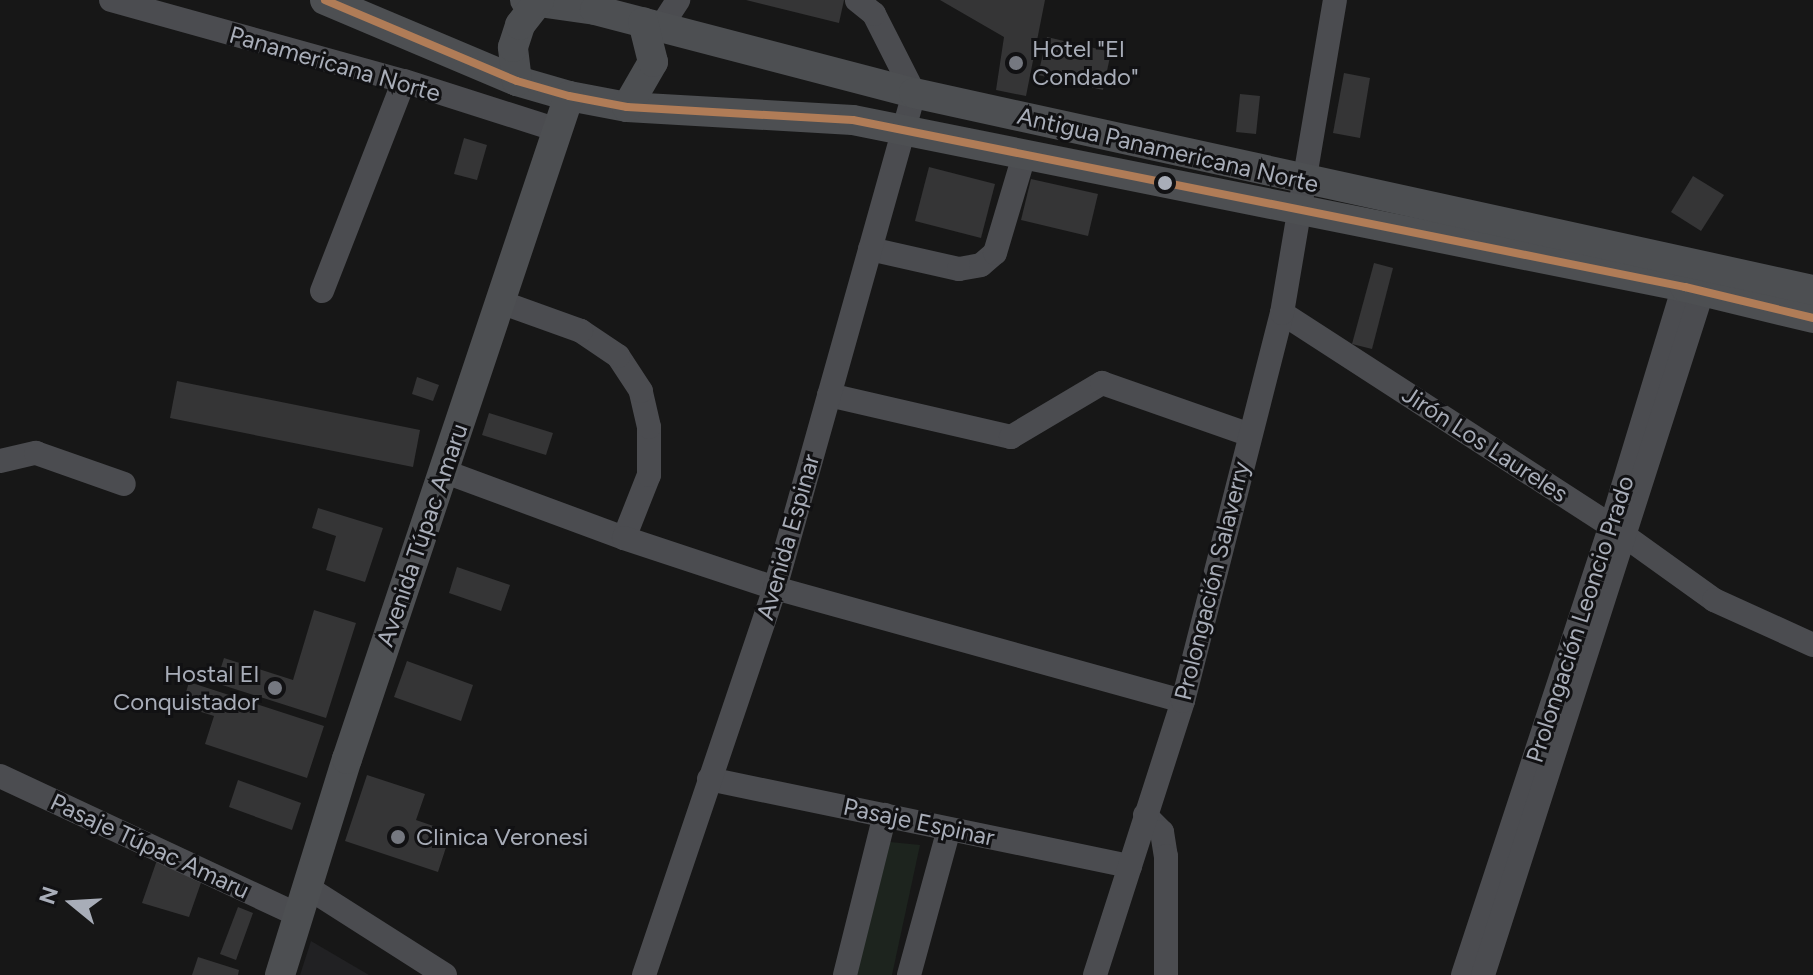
<!DOCTYPE html>
<meta charset="utf-8">
<style>
body{margin:0}
#map{position:relative;width:1813px;height:975px;overflow:hidden;background:#171717;font-family:Figtree,sans-serif}
div>[style]{position:absolute}
.built>*{inset:0;background:#212123}
.green>*{inset:0;background:#1d241e}
.building>*{inset:0;background:#353536}
.minor>*{height:24px;margin:-12px;padding:0 12px;transform-origin:12px;border-radius:12px;background:#4b4c50}
.major>*{height:30px;margin:-15px;padding:0 15px;transform-origin:15px;border-radius:15px;background:#4d4f52}
.bus-1>*{height:8px;margin:-4px;padding:0 4px;transform-origin:4px;border-radius:4px;background:#b07c57}
.dots>*{width:22px;height:22px;translate:-50% -50%;box-sizing:border-box;border:4px solid #111113;border-radius:50%}
span{translate:-50% -50%;white-space:nowrap;text-align:center;line-height:1.15;-webkit-text-stroke:6px #111113;paint-order:stroke}
.poi-label{font-size:24px;color:#a8adb8}
.left{translate:0 -50%;text-align:left}
.right{translate:-100% -50%;text-align:right}
.street-label{font-size:24px;color:#a8adb8}
.north{position:absolute;left:32px;top:863px;width:80px;height:80px;-webkit-text-stroke:6px #111113;paint-order:stroke;rotate:288deg;font-size:22px;font-weight:700;line-height:32px;text-align:center;color:#a8adb8}
.north::after{content:'';display:block;margin:auto;width:28px;height:36px;background:#a8adb8;clip-path:polygon(50% 0,100% 100%,50% 72%,0 100%)}
</style>
<div id="map">
<div class="built">
<i style="clip-path:polygon(311px 941px,369px 975px,300px 975px)"></i>
</div>
<div class="green">
<i style="clip-path:polygon(880px 841px,920px 845px,892px 975px,851px 975px)"></i>
</div>
<div class="building">
<i style="clip-path:polygon(746px 0,844px 0,839px 23px)"></i>
<i style="clip-path:polygon(940px 0,1045px 0,1026px 96px,996px 90px,1004px 37px)"></i>
<i style="clip-path:polygon(1047px 37px,1111px 52px,1103px 90px,1038px 75px)"></i>
<i style="clip-path:polygon(1344px 73px,1370px 78px,1360px 138px,1333px 133px)"></i>
<i style="clip-path:polygon(1240px 94px,1260px 96px,1256px 134px,1236px 132px)"></i>
<i style="clip-path:polygon(464px 138px,487px 145px,477px 180px,454px 174px)"></i>
<i style="clip-path:polygon(929px 167px,995px 184px,981px 238px,915px 221px)"></i>
<i style="clip-path:polygon(1693px 176px,1724px 195px,1701px 231px,1671px 212px)"></i>
<i style="clip-path:polygon(1031px 179px,1098px 194px,1088px 236px,1021px 220px)"></i>
<i style="clip-path:polygon(1374px 263px,1393px 268px,1372px 349px,1352px 344px)"></i>
<i style="clip-path:polygon(417px 377px,439px 385px,433px 401px,412px 394px)"></i>
<i style="clip-path:polygon(177px 381px,420px 430px,413px 467px,170px 418px)"></i>
<i style="clip-path:polygon(489px 413px,553px 433px,546px 455px,482px 435px)"></i>
<i style="clip-path:polygon(318px 508px,383px 528px,365px 582px,326px 570px,336px 536px,312px 528px)"></i>
<i style="clip-path:polygon(457px 567px,510px 585px,501px 611px,449px 593px)"></i>
<i style="clip-path:polygon(314px 610px,356px 623px,326px 718px,216px 683px,224px 658px,293px 680px)"></i>
<i style="clip-path:polygon(407px 661px,473px 685px,461px 721px,394px 697px)"></i>
<i style="clip-path:polygon(189px 682px,324px 726px,307px 778px,205px 744px,214px 716px,182px 706px)"></i>
<i style="clip-path:polygon(367px 775px,425px 794px,416px 820px,451px 832px,438px 872px,345px 841px)"></i>
<i style="clip-path:polygon(238px 780px,301px 803px,292px 830px,229px 807px)"></i>
<i style="clip-path:polygon(157px 860px,203px 877px,189px 917px,142px 903px)"></i>
<i style="clip-path:polygon(238px 907px,253px 913px,236px 960px,220px 954px)"></i>
<i style="clip-path:polygon(198px 957px,239px 970px,238px 975px,192px 975px)"></i>
</div>
<div class="minor">
<i style="left:111px;top:0;width:304px;rotate:15.5deg"></i>
<i style="left:404px;top:81px;width:162px;rotate:17.7deg"></i>
<i style="left:662px;top:25px;width:30px;rotate:-57deg"></i>
<i style="left:870px;top:249px;width:91px;rotate:12.7deg"></i>
<i style="left:959px;top:269px;width:22px;rotate:-10deg"></i>
<i style="left:981px;top:265px;width:18px;rotate:-41deg"></i>
<i style="left:995px;top:253px;width:101px;rotate:-73.4deg"></i>
<i style="left:322px;top:291px;width:225px;rotate:-68.7deg"></i>
<i style="left:1282px;top:313px;width:392px;rotate:32.9deg"></i>
<i style="left:1611px;top:526px;width:127px;rotate:35.7deg"></i>
<i style="left:1714px;top:600px;width:109px;rotate:24.4deg"></i>
<i style="left:829px;top:395px;width:187px;rotate:13deg"></i>
<i style="left:1011px;top:437px;width:106px;rotate:-30.7deg"></i>
<i style="left:1102px;top:383px;width:155px;rotate:19.3deg"></i>
<i style="left:0;top:461px;width:37px;rotate:-13deg"></i>
<i style="left:36px;top:453px;width:93px;rotate:19.4deg"></i>
<i style="left:443px;top:471px;width:193px;rotate:20.3deg"></i>
<i style="left:624px;top:538px;width:68px;rotate:-68.4deg"></i>
<i style="left:649px;top:475px;width:48px;rotate:-90deg"></i>
<i style="left:649px;top:427px;width:37px;rotate:-103deg"></i>
<i style="left:641px;top:391px;width:42px;rotate:-123.3deg"></i>
<i style="left:618px;top:356px;width:45px;rotate:-146deg"></i>
<i style="left:581px;top:331px;width:86px;rotate:-160.3deg"></i>
<i style="left:624px;top:538px;width:159px;rotate:18.3deg"></i>
<i style="left:775px;top:588px;width:423px;rotate:15.5deg"></i>
<i style="left:0;top:776px;width:331px;rotate:25deg"></i>
<i style="left:709px;top:779px;width:430px;rotate:11.7deg"></i>
<i style="left:1145px;top:815px;width:24px;rotate:45deg"></i>
<i style="left:1162px;top:832px;width:24px;rotate:81deg"></i>
<i style="left:1166px;top:856px;width:119px;rotate:90deg"></i>
<i style="left:310px;top:889px;width:160px;rotate:32.5deg"></i>
<i style="left:644px;top:975px;width:409px;rotate:-71.3deg"></i>
<i style="left:775px;top:588px;width:514px;rotate:-74.31deg"></i>
<i style="left:914px;top:93px;width:89px;rotate:-116.9deg"></i>
<i style="left:874px;top:14px;width:22px;rotate:-141deg"></i>
<i style="left:845px;top:975px;width:165px;rotate:-76deg"></i>
<i style="left:909px;top:975px;width:151px;rotate:-74.7deg"></i>
<i style="left:1095px;top:975px;width:288px;rotate:-72.2deg"></i>
<i style="left:1183px;top:701px;width:400px;rotate:-75.7deg"></i>
<i style="left:1282px;top:313px;width:317px;rotate:-80.4deg"></i>
<i style="left:1463px;top:975px;width:473px;rotate:-71.8deg"></i>
<i style="left:1611px;top:526px;width:265px;rotate:-73.1deg"></i>
<i style="left:1483px;top:975px;width:733px;rotate:-72.21deg"></i>
</div>
<div class="major">
<i style="left:325px;top:0;width:208px;rotate:22.9deg"></i>
<i style="left:517px;top:81px;width:54px;rotate:16.1deg"></i>
<i style="left:569px;top:96px;width:59px;rotate:10.7deg"></i>
<i style="left:627px;top:107px;width:226px;rotate:3.3deg"></i>
<i style="left:853px;top:120px;width:849px;rotate:11.35deg"></i>
<i style="left:1685px;top:287px;width:132px;rotate:13.6deg"></i>
<i style="left:525px;top:0;width:71px;rotate:8.1deg"></i>
<i style="left:595px;top:10px;width:330px;rotate:14.6deg"></i>
<i style="left:914px;top:93px;width:920px;rotate:12.36deg"></i>
<i style="left:517px;top:81px;width:34px;rotate:-97deg"></i>
<i style="left:513px;top:47px;width:23px;rotate:-72deg"></i>
<i style="left:520px;top:25px;width:31px;rotate:-52deg"></i>
<i style="left:627px;top:107px;width:52px;rotate:-60deg"></i>
<i style="left:653px;top:62px;width:41px;rotate:-104deg"></i>
<i style="left:280px;top:975px;width:226px;rotate:-72.8deg"></i>
<i style="left:347px;top:759px;width:699px;rotate:-71.49deg"></i>
</div>
<div class="bus-1">
<i style="left:325px;top:0;width:208px;rotate:22.9deg"></i>
<i style="left:517px;top:81px;width:54px;rotate:16.1deg"></i>
<i style="left:569px;top:96px;width:59px;rotate:10.7deg"></i>
<i style="left:627px;top:107px;width:226px;rotate:3.3deg"></i>
<i style="left:853px;top:120px;width:849px;rotate:11.35deg"></i>
<i style="left:1685px;top:287px;width:132px;rotate:13.6deg"></i>
</div>
<div class="dots">
<i style="left:1016px;top:63px;background:#757880"></i>
<i style="left:1165px;top:183px;background:#a8adb8"></i>
<i style="left:275px;top:688px;background:#757880"></i>
<i style="left:398px;top:837px;background:#757880"></i>
</div>
<div class="poi-label">
<span class="left" style="left:1032px;top:63px">Hotel "El<br>Condado"</span>
<span class="right" style="left:259px;top:688px">Hostal El<br>Conquistador</span>
<span class="left" style="left:416px;top:837px">Clinica Veronesi</span>
</div>
<div class="street-label">
<span style="left:335px;top:64px;rotate:16deg">Panamericana Norte</span>
<span style="left:1168px;top:150px;rotate:13deg">Antigua Panamericana Norte</span>
<span style="left:1485px;top:444px;rotate:33deg">Jirón Los Laureles</span>
<span style="left:422px;top:535px;rotate:-71deg">Avenida Túpac Amaru</span>
<span style="left:788px;top:537px;rotate:-74deg">Avenida Espinar</span>
<span style="left:1212px;top:581px;rotate:-76deg">Prolongación Salaverry</span>
<span style="left:1580px;top:619px;rotate:-72deg">Prolongación Leoncio Prado</span>
<span style="left:919px;top:822px;rotate:12deg">Pasaje Espinar</span>
<span style="left:150px;top:846px;rotate:25deg">Pasaje Túpac Amaru</span>
</div>
<div class="north">N</div>
</div>
